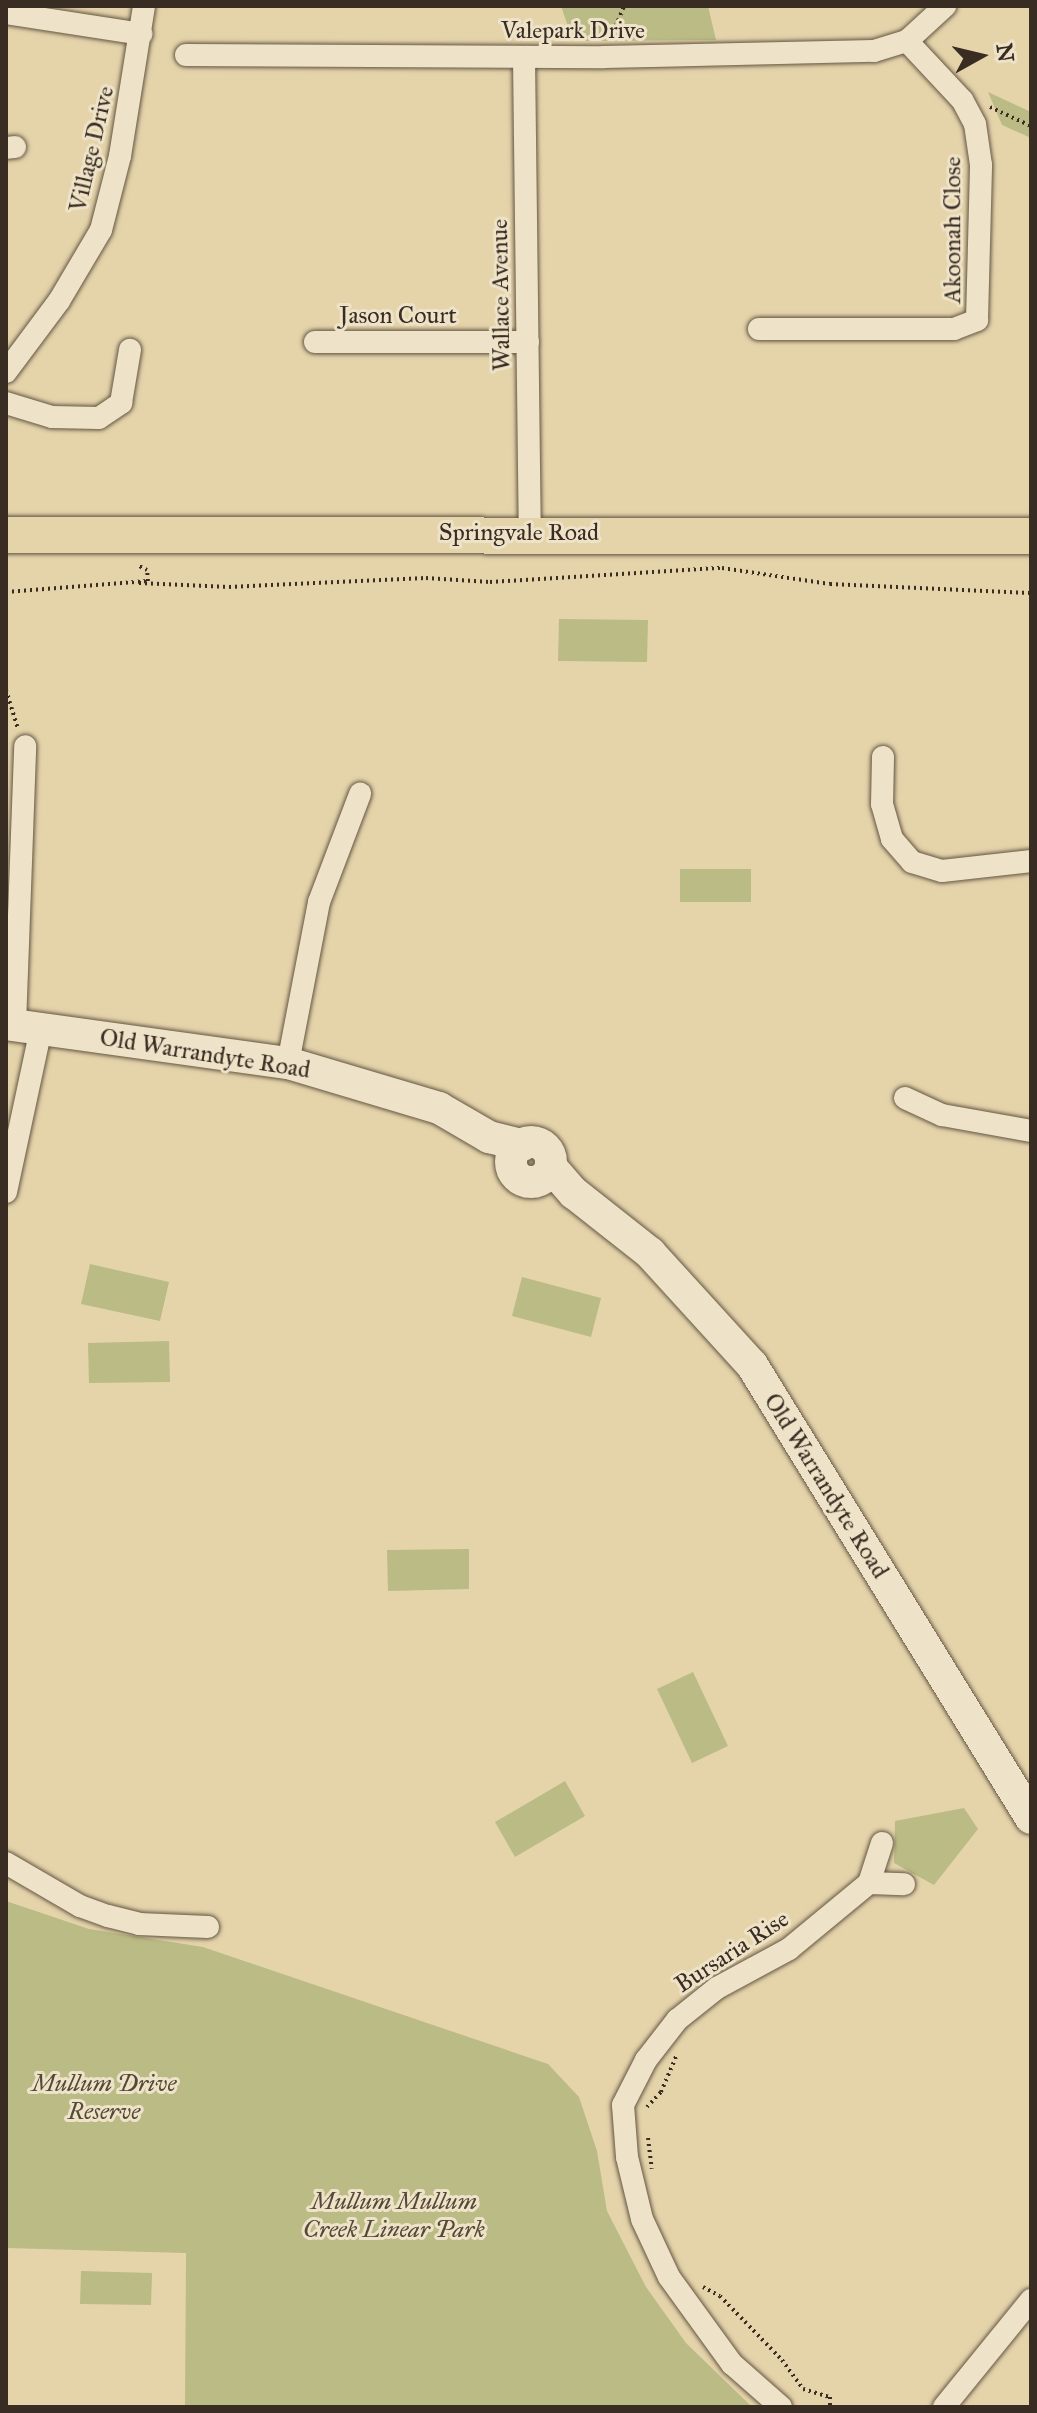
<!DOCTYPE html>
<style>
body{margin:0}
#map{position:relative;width:1037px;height:2413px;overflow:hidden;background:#e5d4aa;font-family:"IM FELL Great Primer",serif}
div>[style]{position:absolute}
.green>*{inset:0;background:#babb85}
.path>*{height:4px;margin-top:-2px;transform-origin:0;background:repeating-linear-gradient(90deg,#392c22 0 2px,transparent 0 6px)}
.roads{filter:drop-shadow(0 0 2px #645644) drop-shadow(0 0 2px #645644)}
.minor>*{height:22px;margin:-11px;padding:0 11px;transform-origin:11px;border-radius:11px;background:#eee3c8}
.secondary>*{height:32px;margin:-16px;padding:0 16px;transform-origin:16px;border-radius:16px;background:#eee3c8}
.secondary>.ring{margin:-16px;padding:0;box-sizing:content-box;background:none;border:32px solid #eee3c8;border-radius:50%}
.primary>*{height:36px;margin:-18px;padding:0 18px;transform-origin:18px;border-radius:18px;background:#e5d4aa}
span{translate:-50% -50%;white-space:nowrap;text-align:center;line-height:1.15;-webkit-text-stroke:6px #eee3c8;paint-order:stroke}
.street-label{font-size:24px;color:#392c22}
.park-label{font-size:24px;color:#534936;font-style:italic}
.frame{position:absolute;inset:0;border:8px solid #392c22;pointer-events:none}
.north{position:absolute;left:941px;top:16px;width:80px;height:80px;-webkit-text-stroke:6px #eee3c8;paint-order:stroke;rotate:82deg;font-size:22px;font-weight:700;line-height:32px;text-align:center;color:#392c22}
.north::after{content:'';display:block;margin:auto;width:28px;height:36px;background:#392c22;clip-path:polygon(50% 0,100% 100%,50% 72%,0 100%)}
</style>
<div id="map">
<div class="green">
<i style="clip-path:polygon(561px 6px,708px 6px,716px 40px,573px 41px)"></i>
<i style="clip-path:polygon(988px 92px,1031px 112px,1031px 138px,1002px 125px)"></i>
<i style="clip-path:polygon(559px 619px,648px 620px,647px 662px,558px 661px)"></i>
<i style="clip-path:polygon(680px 869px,751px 869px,751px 902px,680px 902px)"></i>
<i style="clip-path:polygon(90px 1264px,169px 1282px,160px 1321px,81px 1304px)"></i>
<i style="clip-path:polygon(522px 1277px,601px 1298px,591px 1337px,512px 1316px)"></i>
<i style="clip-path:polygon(169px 1341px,170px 1382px,89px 1383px,88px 1343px)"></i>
<i style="clip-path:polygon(469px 1549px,469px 1589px,388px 1591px,387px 1550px)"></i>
<i style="clip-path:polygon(693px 1672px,728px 1746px,692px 1763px,657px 1689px)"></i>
<i style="clip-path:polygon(565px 1781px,585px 1816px,515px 1857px,495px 1822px)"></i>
<i style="clip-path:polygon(964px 1808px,978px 1829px,934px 1885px,894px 1863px,895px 1821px)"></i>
<i style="clip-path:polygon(6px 1901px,89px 1929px,203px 1947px,548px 2064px,579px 2097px,597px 2151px,607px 2211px,646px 2287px,686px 2343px,752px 2407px,185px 2407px,186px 2253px,6px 2248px)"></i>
<i style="clip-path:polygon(81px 2271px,152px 2273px,151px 2305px,80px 2304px)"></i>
</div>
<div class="path">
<i style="left:611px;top:37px;width:34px;rotate:-67deg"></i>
<i style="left:990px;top:107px;width:45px;rotate:24.9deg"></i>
<i style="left:139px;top:583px;width:90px;rotate:2.5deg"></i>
<i style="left:229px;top:587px;width:197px;rotate:-2.6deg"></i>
<i style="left:426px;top:578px;width:64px;rotate:3.6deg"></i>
<i style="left:490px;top:582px;width:232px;rotate:-3.5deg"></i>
<i style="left:722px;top:568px;width:109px;rotate:8.4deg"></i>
<i style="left:830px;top:584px;width:201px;rotate:2.6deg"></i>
<i style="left:6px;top:592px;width:142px;rotate:-4.4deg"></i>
<i style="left:148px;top:581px;width:11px;rotate:-95deg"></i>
<i style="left:147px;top:570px;width:11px;rotate:-153deg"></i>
<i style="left:6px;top:690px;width:41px;rotate:72.9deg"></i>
<i style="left:647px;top:2107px;width:21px;rotate:-47deg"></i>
<i style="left:661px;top:2092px;width:39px;rotate:-67deg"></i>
<i style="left:648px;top:2138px;width:31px;rotate:83deg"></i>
<i style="left:703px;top:2287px;width:19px;rotate:28deg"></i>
<i style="left:720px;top:2296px;width:89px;rotate:45.9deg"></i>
<i style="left:782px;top:2360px;width:36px;rotate:54deg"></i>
<i style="left:803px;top:2389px;width:28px;rotate:17deg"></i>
<i style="left:830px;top:2397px;width:10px;rotate:90deg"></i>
</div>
<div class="roads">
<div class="minor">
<i style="left:6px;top:13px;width:137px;rotate:8.8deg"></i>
<i style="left:186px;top:55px;width:418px;rotate:0.3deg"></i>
<i style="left:604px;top:57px;width:270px;rotate:-1.3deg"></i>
<i style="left:874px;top:51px;width:34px;rotate:-17deg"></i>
<i style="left:907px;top:41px;width:52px;rotate:-42.6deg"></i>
<i style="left:524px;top:57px;width:476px;rotate:89.3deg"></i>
<i style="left:6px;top:148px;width:9px;rotate:-6deg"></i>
<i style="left:759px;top:329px;width:195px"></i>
<i style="left:954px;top:329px;width:25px;rotate:-21deg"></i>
<i style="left:977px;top:320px;width:155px;rotate:-88.5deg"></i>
<i style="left:981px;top:165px;width:41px;rotate:-98.3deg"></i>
<i style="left:975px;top:124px;width:27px;rotate:-118deg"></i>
<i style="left:962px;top:100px;width:81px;rotate:-133deg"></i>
<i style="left:315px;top:342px;width:213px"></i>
<i style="left:6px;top:372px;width:89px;rotate:-53.3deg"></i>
<i style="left:59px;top:301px;width:82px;rotate:-59.4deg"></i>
<i style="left:101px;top:230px;width:76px;rotate:-75.6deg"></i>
<i style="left:120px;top:156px;width:152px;rotate:-80.9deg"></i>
<i style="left:6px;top:403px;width:48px;rotate:16.9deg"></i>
<i style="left:52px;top:417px;width:47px;rotate:1.2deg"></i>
<i style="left:99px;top:418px;width:27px;rotate:-34deg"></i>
<i style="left:121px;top:403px;width:54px;rotate:-80.4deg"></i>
<i style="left:883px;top:757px;width:47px;rotate:91.2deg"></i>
<i style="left:882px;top:804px;width:36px;rotate:74deg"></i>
<i style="left:892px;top:839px;width:30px;rotate:49deg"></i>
<i style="left:912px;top:862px;width:31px;rotate:17deg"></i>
<i style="left:942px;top:871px;width:90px;rotate:-6.4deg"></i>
<i style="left:15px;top:1025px;width:279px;rotate:-87.9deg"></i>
<i style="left:288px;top:1063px;width:164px;rotate:-79.1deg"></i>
<i style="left:319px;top:902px;width:116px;rotate:-69.2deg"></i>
<i style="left:905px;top:1098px;width:41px;rotate:24.7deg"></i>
<i style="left:942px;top:1115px;width:90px;rotate:10.2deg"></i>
<i style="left:6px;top:1192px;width:167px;rotate:-77.9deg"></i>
<i style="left:882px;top:1843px;width:42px;rotate:108deg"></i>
<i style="left:869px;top:1883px;width:35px;rotate:2deg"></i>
<i style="left:6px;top:1863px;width:86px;rotate:30.2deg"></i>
<i style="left:80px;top:1906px;width:30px;rotate:20deg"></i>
<i style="left:108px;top:1916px;width:32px;rotate:14deg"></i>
<i style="left:139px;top:1924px;width:69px;rotate:2.5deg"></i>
<i style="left:781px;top:2407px;width:65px;rotate:-138.7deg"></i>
<i style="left:732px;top:2364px;width:107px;rotate:-125.9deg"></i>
<i style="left:669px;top:2277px;width:64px;rotate:-115deg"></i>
<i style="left:642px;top:2219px;width:64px;rotate:-103.6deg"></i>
<i style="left:627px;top:2157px;width:52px;rotate:-94.4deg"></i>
<i style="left:623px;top:2105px;width:51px;rotate:-62.9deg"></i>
<i style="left:646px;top:2060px;width:51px;rotate:-52.2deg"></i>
<i style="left:677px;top:2020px;width:51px;rotate:-38.7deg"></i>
<i style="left:717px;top:1988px;width:82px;rotate:-28.4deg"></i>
<i style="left:789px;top:1949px;width:104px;rotate:-39.5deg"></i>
<i style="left:944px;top:2407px;width:138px;rotate:-50.9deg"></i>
</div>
<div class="secondary">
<i style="left:6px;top:1024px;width:285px;rotate:7.9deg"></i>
<i style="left:288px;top:1063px;width:158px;rotate:16.6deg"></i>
<i style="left:439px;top:1108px;width:58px;rotate:30.1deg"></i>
<i style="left:489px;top:1137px;width:34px;rotate:14deg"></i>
<i class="ring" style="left:511px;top:1142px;width:8px;height:8px"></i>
<i style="left:551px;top:1167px;width:35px;rotate:49deg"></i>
<i style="left:574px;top:1193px;width:97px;rotate:38.3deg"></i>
<i style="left:650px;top:1253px;width:151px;rotate:47.7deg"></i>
<i style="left:752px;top:1365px;width:532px;rotate:58.37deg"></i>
</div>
<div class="primary">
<i style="left:6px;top:535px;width:1025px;rotate:0.06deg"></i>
</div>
</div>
<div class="street-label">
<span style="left:573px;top:31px">Valepark Drive</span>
<span style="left:92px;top:149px;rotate:-77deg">Village Drive</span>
<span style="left:953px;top:230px;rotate:-90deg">Akoonah Close</span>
<span style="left:501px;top:295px;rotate:-91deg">Wallace Avenue</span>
<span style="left:398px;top:316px">Jason Court</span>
<span style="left:519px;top:533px">Springvale Road</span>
<span style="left:205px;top:1054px;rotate:9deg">Old Warrandyte Road</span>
<span style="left:826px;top:1486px;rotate:58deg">Old Warrandyte Road</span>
<span style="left:732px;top:1952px;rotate:-33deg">Bursaria Rise</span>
</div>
<div class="park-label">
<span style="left:104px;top:2098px">Mullum Drive<br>Reserve</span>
<span style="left:394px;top:2216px">Mullum Mullum<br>Creek Linear Park</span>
</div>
<div class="frame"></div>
<div class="north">N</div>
</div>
